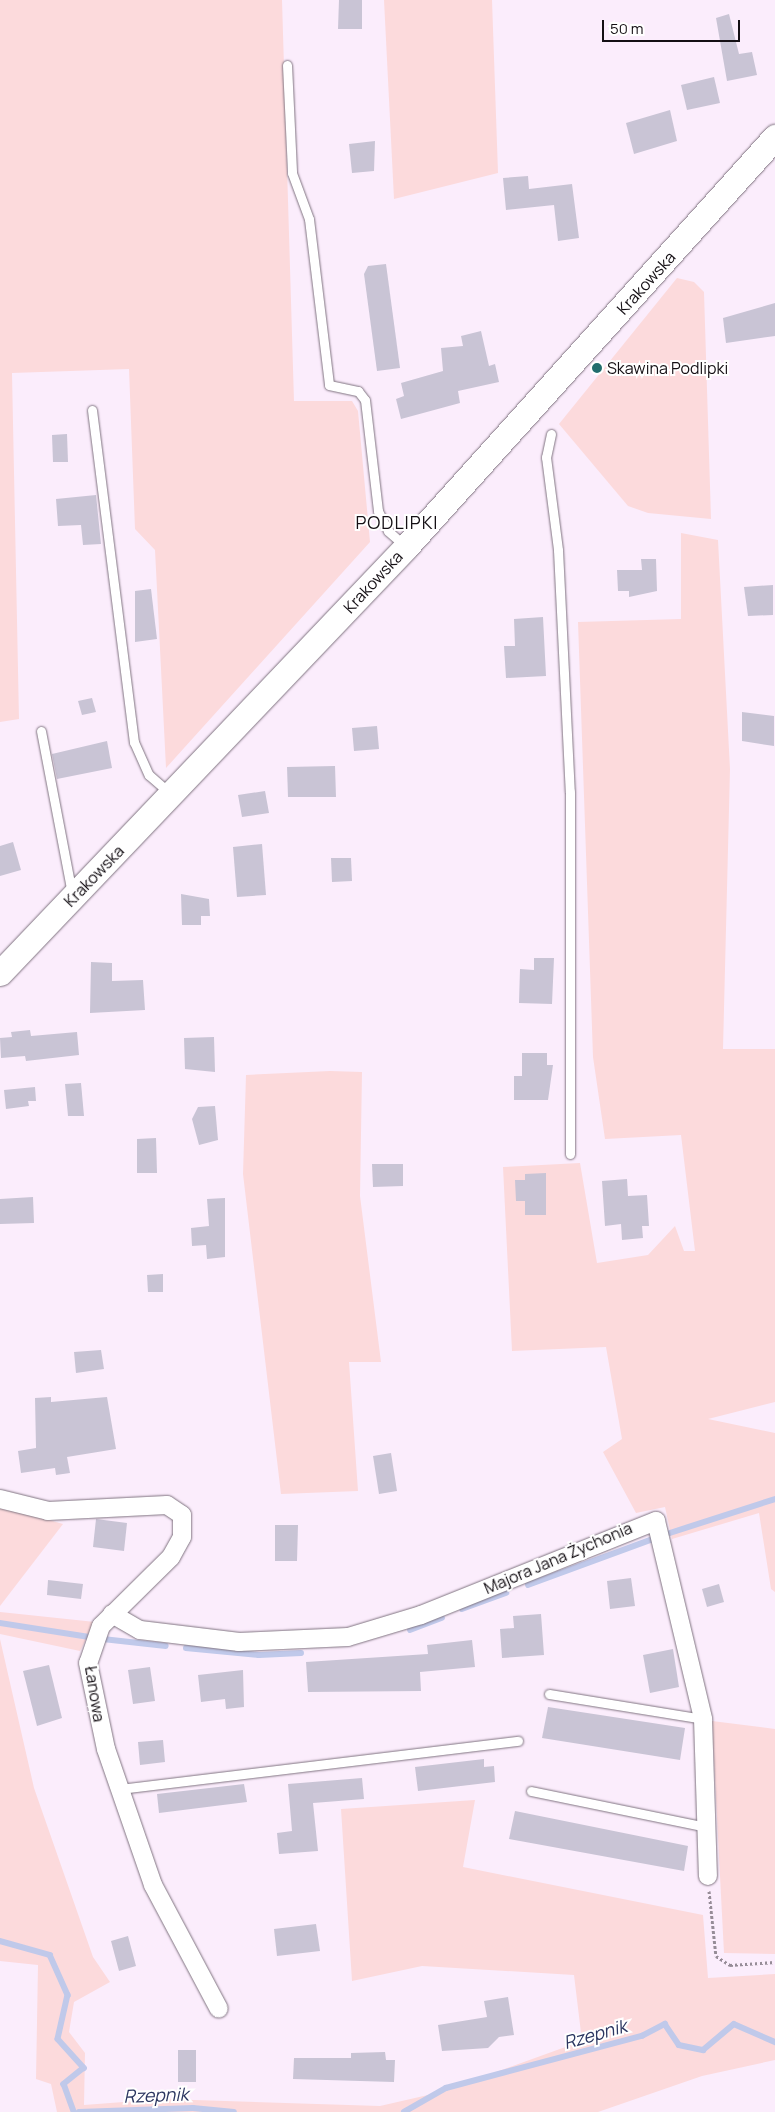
<!DOCTYPE html>
<meta charset="utf-8">
<style>
body{margin:0}
#map{position:relative;width:775px;height:2112px;overflow:hidden;background:#fbedfc;font-family:Manrope,sans-serif}
div>[style]{position:absolute}
.green>*{inset:0;background:#fcdadc}
.stream>*{height:5.5px;margin:-2.75px;padding:0 2.75px;transform-origin:2.75px;border-radius:2.75px;background:#c0c9ea}
.building>*{inset:0;background:#c9c4d5}
.path>*{height:3px;margin-top:-1.5px;transform-origin:0;background:repeating-linear-gradient(90deg,#968c97 0 2.5px,transparent 0 5px)}
.roads{filter:drop-shadow(0 0 1px #807481) drop-shadow(0 0 1px #807481)}
.service>*{height:9px;margin:-4.5px;padding:0 4.5px;transform-origin:4.5px;border-radius:4.5px;background:#fff}
.minor>*{height:18px;margin:-9px;padding:0 9px;transform-origin:9px;border-radius:9px;background:#fff}
.secondary>*{height:25px;margin:-12.5px;padding:0 12.5px;transform-origin:12.5px;border-radius:12.5px;background:#fff}
.dots>*{width:14px;height:14px;translate:-50% -50%;box-sizing:border-box;border:2px solid #fff;border-radius:50%}
span{translate:-50% -50%;white-space:nowrap;text-align:center;line-height:1.15;-webkit-text-stroke:4px #fff;paint-order:stroke}
.street-label{font-size:16px;color:#140f14}
.poi-label{font-size:16px;color:#140f14}
.left{translate:0 -50%;text-align:left}
.neighbourhood-label{font-size:18px;color:#140f14;letter-spacing:1px}
.water-label{font-size:18px;color:#2b3560;font-style:italic}
.scale{position:absolute;left:602px;top:20px;width:138px;height:22px;box-sizing:border-box;border:2px solid #140f14;border-top:0;padding-left:6px;font-size:15px;line-height:18px;white-space:nowrap;color:#140f14;-webkit-text-stroke:4px #fff;paint-order:stroke}
</style>
<div id="map">
<div class="green">
<i style="clip-path:polygon(0 0,282px 0,294px 401px,352px 401px,358px 411px,370px 542px,166px 768px,155px 550px,135px 529px,129px 369px,12px 373px,19px 719px,0 722px)"></i>
<i style="clip-path:polygon(384px 0,492px 0,498px 173px,394px 199px)"></i>
<i style="clip-path:polygon(677px 278px,694px 282px,704px 292px,711px 519px,648px 513px,628px 506px,559px 424px)"></i>
<i style="clip-path:polygon(681px 533px,718px 540px,730px 769px,723px 1049px,775px 1049px,775px 1402px,708px 1419px,775px 1433px,775px 1592px,771px 1589px,759px 1513px,672px 1539px,665px 1507px,636px 1513px,603px 1452px,622px 1439px,606px 1347px,512px 1351px,503px 1167px,580px 1163px,597px 1263px,648px 1255px,675px 1226px,684px 1251px,695px 1251px,681px 1135px,605px 1139px,593px 1057px,578px 622px,681px 619px)"></i>
<i style="clip-path:polygon(330px 1071px,362px 1072px,360px 1196px,381px 1362px,349px 1362px,358px 1491px,281px 1494px,243px 1174px,246px 1075px)"></i>
<i style="clip-path:polygon(0 1506px,63px 1524px,0 1606px)"></i>
<i style="clip-path:polygon(0 1612px,95px 1622px,80px 1651px,0 1634px)"></i>
<i style="clip-path:polygon(0 1639px,34px 1788px,93px 1957px,110px 1982px,74px 2002px,69px 2032px,85px 2053px,84px 2105px,163px 2099px,380px 2106px,441px 2092px,582px 2041px,574px 1975px,422px 1966px,352px 1981px,341px 1809px,475px 1800px,463px 1867px,703px 1915px,708px 1978px,775px 1974px,775px 2060px,702px 2076px,598px 2112px,57px 2112px,51px 2084px,36px 2079px,38px 1965px,0 1961px)"></i>
<i style="clip-path:polygon(712px 1721px,775px 1729px,775px 1954px,724px 1953px)"></i>
</div>
<div class="stream">
<i style="left:670px;top:1533px;width:110px;rotate:-17.9deg"></i>
<i style="left:528px;top:1585px;width:133px;rotate:-20.2deg"></i>
<i style="left:462px;top:1609px;width:47px;rotate:-20deg"></i>
<i style="left:0;top:1623px;width:90px;rotate:8.9deg"></i>
<i style="left:410px;top:1630px;width:34px;rotate:-21deg"></i>
<i style="left:103px;top:1639px;width:63px;rotate:6.3deg"></i>
<i style="left:186px;top:1648px;width:73px;rotate:5.5deg"></i>
<i style="left:259px;top:1655px;width:42px;rotate:-2.7deg"></i>
<i style="left:0;top:1941px;width:52px;rotate:15.6deg"></i>
<i style="left:50px;top:1955px;width:44px;rotate:65.8deg"></i>
<i style="left:68px;top:1995px;width:45px;rotate:102.8deg"></i>
<i style="left:58px;top:2039px;width:39px;rotate:48deg"></i>
<i style="left:84px;top:2068px;width:26px;rotate:141deg"></i>
<i style="left:64px;top:2084px;width:30px;rotate:70deg"></i>
<i style="left:79px;top:2112px;width:114px;rotate:-2deg"></i>
<i style="left:193px;top:2108px;width:41px;rotate:5.6deg"></i>
<i style="left:404px;top:2112px;width:48px;rotate:-29.7deg"></i>
<i style="left:446px;top:2088px;width:203px;rotate:-14.9deg"></i>
<i style="left:642px;top:2036px;width:26px;rotate:-28deg"></i>
<i style="left:665px;top:2024px;width:25px;rotate:56deg"></i>
<i style="left:679px;top:2045px;width:25px;rotate:12deg"></i>
<i style="left:703px;top:2050px;width:40px;rotate:-40deg"></i>
<i style="left:734px;top:2024px;width:45px;rotate:23.7deg"></i>
</div>
<div class="building">
<i style="clip-path:polygon(339px 0,362px 0,362px 29px,338px 29px)"></i>
<i style="clip-path:polygon(729px 14px,739px 54px,752px 52px,757px 75px,727px 81px,716px 18px)"></i>
<i style="clip-path:polygon(714px 77px,720px 103px,687px 110px,681px 85px)"></i>
<i style="clip-path:polygon(670px 110px,677px 141px,634px 154px,626px 123px)"></i>
<i style="clip-path:polygon(375px 141px,374px 171px,352px 173px,349px 144px)"></i>
<i style="clip-path:polygon(528px 176px,529px 189px,572px 184px,579px 238px,558px 241px,554px 205px,506px 210px,503px 178px)"></i>
<i style="clip-path:polygon(386px 264px,400px 368px,377px 371px,364px 274px,368px 266px)"></i>
<i style="clip-path:polygon(775px 303px,775px 336px,726px 343px,723px 318px)"></i>
<i style="clip-path:polygon(481px 331px,489px 366px,495px 364px,499px 382px,458px 391px,460px 403px,401px 419px,396px 399px,404px 396px,401px 383px,443px 371px,441px 348px,463px 346px,461px 336px)"></i>
<i style="clip-path:polygon(67px 434px,68px 462px,53px 462px,52px 435px)"></i>
<i style="clip-path:polygon(96px 495px,101px 544px,83px 545px,81px 525px,58px 526px,56px 499px)"></i>
<i style="clip-path:polygon(641px 559px,656px 559px,657px 591px,629px 597px,629px 591px,618px 591px,617px 570px,642px 570px)"></i>
<i style="clip-path:polygon(773px 585px,773px 615px,748px 616px,744px 587px)"></i>
<i style="clip-path:polygon(151px 589px,157px 639px,135px 642px,135px 591px)"></i>
<i style="clip-path:polygon(543px 617px,546px 676px,506px 678px,504px 646px,515px 646px,514px 619px)"></i>
<i style="clip-path:polygon(92px 698px,96px 712px,82px 715px,78px 701px)"></i>
<i style="clip-path:polygon(742px 712px,774px 716px,774px 746px,742px 741px)"></i>
<i style="clip-path:polygon(377px 726px,379px 749px,354px 751px,352px 728px)"></i>
<i style="clip-path:polygon(107px 741px,112px 768px,57px 779px,52px 754px)"></i>
<i style="clip-path:polygon(335px 766px,336px 797px,288px 797px,287px 767px)"></i>
<i style="clip-path:polygon(265px 791px,269px 813px,242px 817px,238px 795px)"></i>
<i style="clip-path:polygon(13px 842px,21px 870px,0 876px,0 846px)"></i>
<i style="clip-path:polygon(262px 844px,266px 895px,237px 897px,233px 847px)"></i>
<i style="clip-path:polygon(331px 858px,351px 858px,352px 881px,332px 882px)"></i>
<i style="clip-path:polygon(181px 894px,209px 899px,210px 916px,201px 916px,201px 925px,182px 925px)"></i>
<i style="clip-path:polygon(534px 958px,554px 958px,552px 1004px,519px 1003px,520px 969px,534px 970px)"></i>
<i style="clip-path:polygon(91px 962px,112px 963px,112px 981px,143px 980px,145px 1010px,90px 1013px)"></i>
<i style="clip-path:polygon(30px 1030px,31px 1036px,77px 1032px,79px 1055px,26px 1061px,25px 1056px,1px 1058px,0 1038px,12px 1037px,11px 1032px)"></i>
<i style="clip-path:polygon(214px 1037px,215px 1072px,185px 1069px,184px 1038px)"></i>
<i style="clip-path:polygon(522px 1053px,547px 1053px,547px 1065px,553px 1065px,548px 1100px,514px 1100px,514px 1076px,522px 1076px)"></i>
<i style="clip-path:polygon(81px 1083px,84px 1116px,68px 1116px,65px 1084px)"></i>
<i style="clip-path:polygon(35px 1087px,36px 1101px,28px 1101px,29px 1106px,6px 1109px,4px 1090px)"></i>
<i style="clip-path:polygon(215px 1106px,218px 1140px,199px 1145px,192px 1119px,198px 1107px)"></i>
<i style="clip-path:polygon(156px 1138px,157px 1173px,137px 1173px,137px 1139px)"></i>
<i style="clip-path:polygon(372px 1164px,403px 1164px,403px 1186px,373px 1187px)"></i>
<i style="clip-path:polygon(546px 1173px,546px 1215px,525px 1215px,525px 1201px,516px 1201px,515px 1180px,525px 1180px,525px 1174px)"></i>
<i style="clip-path:polygon(627px 1179px,628px 1196px,647px 1195px,649px 1226px,642px 1226px,643px 1238px,622px 1240px,621px 1224px,605px 1226px,602px 1181px)"></i>
<i style="clip-path:polygon(33px 1197px,34px 1223px,0 1224px,0 1199px)"></i>
<i style="clip-path:polygon(225px 1198px,225px 1257px,207px 1259px,206px 1245px,192px 1246px,191px 1228px,209px 1226px,207px 1199px)"></i>
<i style="clip-path:polygon(163px 1274px,163px 1292px,148px 1292px,147px 1275px)"></i>
<i style="clip-path:polygon(101px 1350px,104px 1369px,76px 1373px,74px 1352px)"></i>
<i style="clip-path:polygon(51px 1397px,51px 1402px,107px 1397px,116px 1449px,67px 1457px,70px 1473px,56px 1475px,55px 1468px,21px 1473px,18px 1451px,36px 1448px,35px 1398px)"></i>
<i style="clip-path:polygon(391px 1453px,397px 1491px,379px 1494px,373px 1456px)"></i>
<i style="clip-path:polygon(96px 1519px,127px 1523px,124px 1551px,93px 1547px)"></i>
<i style="clip-path:polygon(275px 1525px,298px 1525px,297px 1561px,275px 1561px)"></i>
<i style="clip-path:polygon(631px 1578px,635px 1606px,610px 1609px,607px 1581px)"></i>
<i style="clip-path:polygon(48px 1580px,83px 1584px,81px 1599px,47px 1595px)"></i>
<i style="clip-path:polygon(719px 1584px,724px 1602px,707px 1607px,702px 1589px)"></i>
<i style="clip-path:polygon(541px 1614px,544px 1655px,502px 1658px,500px 1629px,514px 1628px,513px 1616px)"></i>
<i style="clip-path:polygon(472px 1640px,475px 1667px,420px 1672px,421px 1691px,308px 1692px,306px 1662px,428px 1654px,427px 1645px)"></i>
<i style="clip-path:polygon(673px 1649px,679px 1687px,650px 1693px,643px 1655px)"></i>
<i style="clip-path:polygon(49px 1665px,62px 1718px,37px 1726px,23px 1671px)"></i>
<i style="clip-path:polygon(150px 1667px,155px 1701px,133px 1704px,128px 1670px)"></i>
<i style="clip-path:polygon(243px 1670px,244px 1707px,226px 1709px,225px 1699px,201px 1702px,198px 1675px)"></i>
<i style="clip-path:polygon(548px 1707px,685px 1728px,680px 1760px,542px 1738px)"></i>
<i style="clip-path:polygon(163px 1740px,165px 1762px,140px 1765px,138px 1742px)"></i>
<i style="clip-path:polygon(484px 1759px,484px 1767px,494px 1766px,495px 1782px,418px 1791px,415px 1767px)"></i>
<i style="clip-path:polygon(362px 1778px,364px 1799px,313px 1803px,318px 1851px,279px 1854px,277px 1833px,292px 1831px,288px 1784px)"></i>
<i style="clip-path:polygon(244px 1784px,247px 1802px,159px 1813px,157px 1794px)"></i>
<i style="clip-path:polygon(515px 1811px,688px 1846px,684px 1871px,509px 1839px)"></i>
<i style="clip-path:polygon(316px 1924px,320px 1951px,277px 1956px,274px 1929px)"></i>
<i style="clip-path:polygon(128px 1936px,136px 1966px,119px 1971px,111px 1941px)"></i>
<i style="clip-path:polygon(508px 1997px,514px 2035px,499px 2037px,488px 2048px,442px 2051px,438px 2025px,487px 2017px,484px 2001px)"></i>
<i style="clip-path:polygon(178px 2050px,196px 2050px,196px 2082px,178px 2082px)"></i>
<i style="clip-path:polygon(385px 2052px,386px 2060px,395px 2060px,394px 2082px,293px 2079px,294px 2058px,351px 2058px,351px 2053px)"></i>
</div>
<div class="path">
<i style="left:709px;top:1891px;width:65px;rotate:83.9deg"></i>
<i style="left:716px;top:1956px;width:17px;rotate:33deg"></i>
<i style="left:730px;top:1965px;width:45px;rotate:-3.8deg"></i>
</div>
<div class="roads">
<div class="service">
<i style="left:287px;top:65px;width:108px;rotate:87.3deg"></i>
<i style="left:292px;top:173px;width:49px;rotate:69.7deg"></i>
<i style="left:309px;top:219px;width:167px;rotate:83.1deg"></i>
<i style="left:329px;top:385px;width:30px;rotate:12deg"></i>
<i style="left:358px;top:391px;width:11px;rotate:52deg"></i>
<i style="left:365px;top:400px;width:112px;rotate:83.3deg"></i>
<i style="left:378px;top:511px;width:22px;rotate:63deg"></i>
<i style="left:388px;top:531px;width:21px;rotate:41deg"></i>
<i style="left:92px;top:410px;width:335px;rotate:82.8deg"></i>
<i style="left:134px;top:742px;width:36px;rotate:66deg"></i>
<i style="left:149px;top:775px;width:28px;rotate:41deg"></i>
<i style="left:551px;top:434px;width:24px;rotate:102deg"></i>
<i style="left:546px;top:457px;width:94px;rotate:82.6deg"></i>
<i style="left:558px;top:550px;width:242px;rotate:87.2deg"></i>
<i style="left:570px;top:792px;width:362px;rotate:90deg"></i>
<i style="left:41px;top:731px;width:165px;rotate:79.2deg"></i>
<i style="left:549px;top:1694px;width:156px;rotate:9.2deg"></i>
<i style="left:120px;top:1789px;width:401px;rotate:-6.9deg"></i>
<i style="left:531px;top:1791px;width:179px;rotate:11.6deg"></i>
</div>
<div class="minor">
<i style="left:0;top:1499px;width:49px;rotate:14deg"></i>
<i style="left:48px;top:1511px;width:119px;rotate:-2.9deg"></i>
<i style="left:167px;top:1505px;width:18px;rotate:34deg"></i>
<i style="left:182px;top:1515px;width:22px;rotate:90deg"></i>
<i style="left:182px;top:1537px;width:23px;rotate:119deg"></i>
<i style="left:171px;top:1557px;width:98px;rotate:135.4deg"></i>
<i style="left:101px;top:1626px;width:39px;rotate:109deg"></i>
<i style="left:88px;top:1663px;width:88px;rotate:78.2deg"></i>
<i style="left:106px;top:1749px;width:144px;rotate:70.9deg"></i>
<i style="left:153px;top:1885px;width:140px;rotate:62deg"></i>
<i style="left:112px;top:1614px;width:32px;rotate:30deg"></i>
<i style="left:140px;top:1630px;width:100px;rotate:6.9deg"></i>
<i style="left:239px;top:1642px;width:109px;rotate:-2.6deg"></i>
<i style="left:348px;top:1637px;width:76px;rotate:-16.8deg"></i>
<i style="left:421px;top:1615px;width:253px;rotate:-21.8deg"></i>
<i style="left:656px;top:1521px;width:204px;rotate:76.6deg"></i>
<i style="left:703px;top:1719px;width:157px;rotate:88.2deg"></i>
</div>
<div class="secondary">
<i style="left:0;top:973px;width:588px;rotate:-46.38deg"></i>
<i style="left:406px;top:547px;width:552px;rotate:-48.01deg"></i>
</div>
</div>
<div class="dots">
<i style="left:597px;top:368px;background:#226d6e"></i>
</div>
<div class="street-label">
<span style="left:646px;top:283px;rotate:-48deg">Krakowska</span>
<span style="left:373px;top:582px;rotate:-47deg">Krakowska</span>
<span style="left:94px;top:876px;rotate:-46deg">Krakowska</span>
<span style="left:558px;top:1558px;rotate:-23deg">Majora Jana Żychonia</span>
<span style="left:95px;top:1694px;rotate:81deg">Łanowa</span>
</div>
<div class="poi-label">
<span class="left" style="left:607px;top:368px">Skawina Podlipki</span>
</div>
<div class="neighbourhood-label">
<span style="left:397px;top:522px">PODLIPKI</span>
</div>
<div class="water-label">
<span style="left:595px;top:2034px;rotate:-16deg">Rzepnik</span>
<span style="left:156px;top:2095px;rotate:-2deg">Rzepnik</span>
</div>
<div class="scale">50 m</div>
</div>
